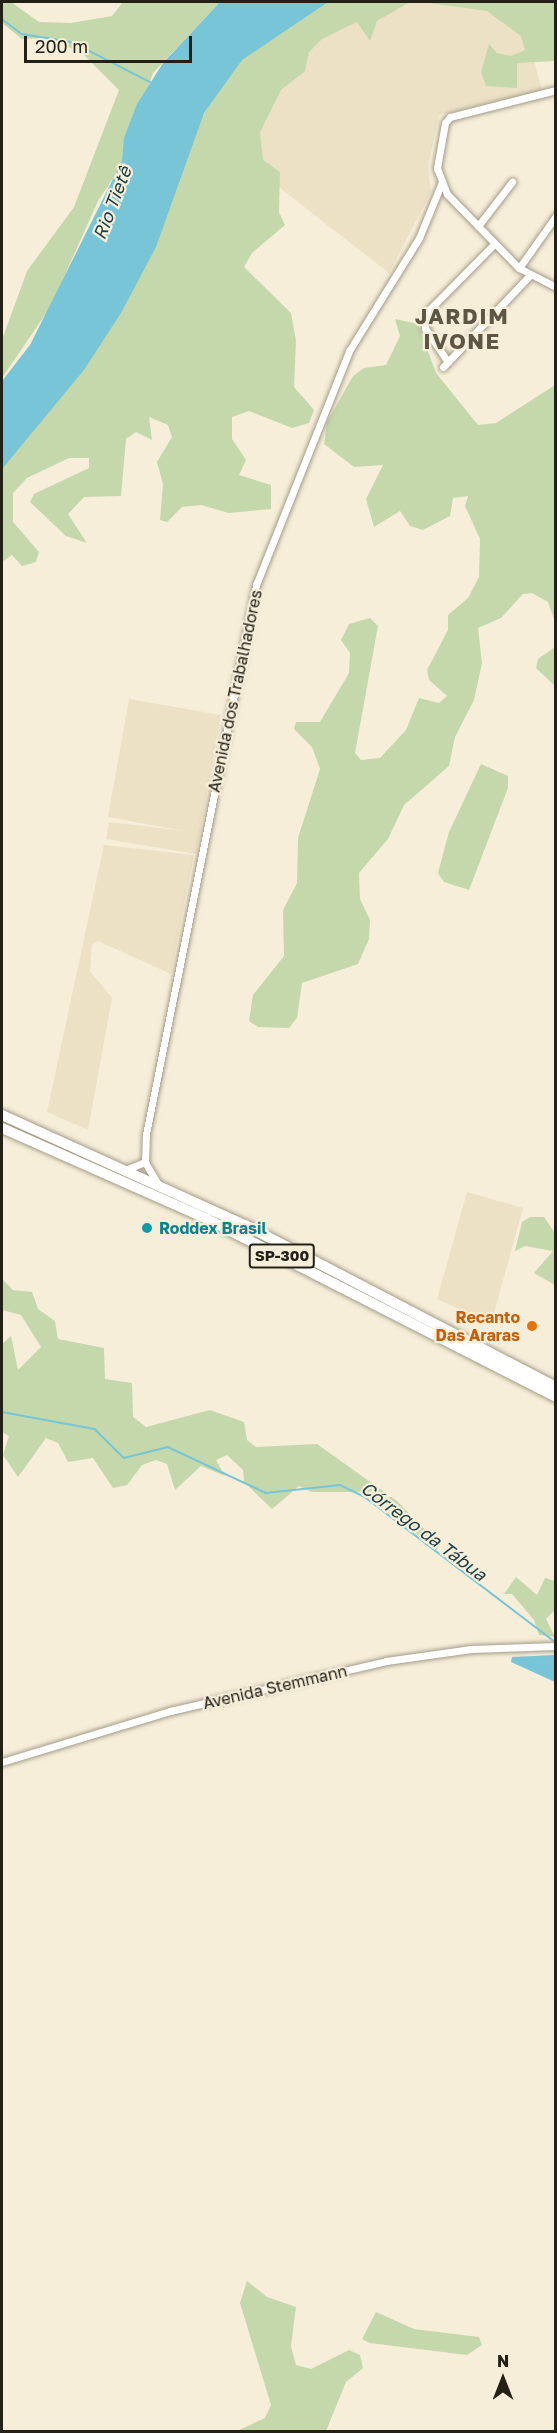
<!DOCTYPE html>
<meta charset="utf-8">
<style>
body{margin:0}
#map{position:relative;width:557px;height:2433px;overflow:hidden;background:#f6eed9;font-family:"Golos Text",sans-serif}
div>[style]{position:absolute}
.built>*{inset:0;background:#ece1c5}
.green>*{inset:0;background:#c4d8ab}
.water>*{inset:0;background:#77c5d7}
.stream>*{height:1.5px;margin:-0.75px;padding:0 0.75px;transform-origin:0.75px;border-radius:0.75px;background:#77c5d7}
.roads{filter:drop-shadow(0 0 2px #a49c89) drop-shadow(0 0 2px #a49c89)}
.minor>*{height:7px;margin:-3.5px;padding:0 3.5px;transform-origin:3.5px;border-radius:3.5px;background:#fff}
.trunk>*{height:10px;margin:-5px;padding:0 5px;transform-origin:5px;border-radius:5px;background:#fff}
.dots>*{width:16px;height:16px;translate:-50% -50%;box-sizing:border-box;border:3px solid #f6eed9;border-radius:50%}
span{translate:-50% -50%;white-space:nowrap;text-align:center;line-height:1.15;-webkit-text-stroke:4.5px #f6eed9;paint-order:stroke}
.shield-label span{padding:2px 4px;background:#f6eed9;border:2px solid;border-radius:4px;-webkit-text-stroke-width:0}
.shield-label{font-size:15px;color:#232018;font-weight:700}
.street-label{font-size:16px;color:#232018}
.culture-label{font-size:16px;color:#0d838f;font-weight:700}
.left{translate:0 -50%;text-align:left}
.food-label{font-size:16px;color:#c56008;font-weight:700}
.right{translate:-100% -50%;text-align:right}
.water-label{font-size:18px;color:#193e46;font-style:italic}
.district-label{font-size:22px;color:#5d5644;font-weight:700;letter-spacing:1.5px}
.frame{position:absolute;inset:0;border:3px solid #232018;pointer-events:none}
.north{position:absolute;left:473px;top:2349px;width:60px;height:60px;-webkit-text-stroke:4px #f6eed9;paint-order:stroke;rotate:0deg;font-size:16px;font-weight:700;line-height:24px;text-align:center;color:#232018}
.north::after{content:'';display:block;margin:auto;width:21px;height:27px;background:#232018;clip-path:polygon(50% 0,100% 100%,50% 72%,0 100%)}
.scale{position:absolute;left:24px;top:36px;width:168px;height:27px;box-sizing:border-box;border:3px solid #232018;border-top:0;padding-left:8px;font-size:18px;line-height:21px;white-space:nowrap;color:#232018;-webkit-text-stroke:4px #f6eed9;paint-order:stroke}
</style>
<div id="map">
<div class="built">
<i style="clip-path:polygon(382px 2px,471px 2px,526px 30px,542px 90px,439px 115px,428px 166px,431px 192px,389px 273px,235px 153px,311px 38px)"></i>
<i style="clip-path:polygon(129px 699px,221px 715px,196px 854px,106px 839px,109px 822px,184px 831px,108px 817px)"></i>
<i style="clip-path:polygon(104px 845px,194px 855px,171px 974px,98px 941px,92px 944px,90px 971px,112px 998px,88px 1130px,47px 1112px)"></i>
<i style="clip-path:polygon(467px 1192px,523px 1208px,491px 1324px,437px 1299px)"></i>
</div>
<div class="green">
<i style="clip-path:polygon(2px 2px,11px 2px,39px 22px,71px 23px,112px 16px,123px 2px,220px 2px,153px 73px,125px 160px,98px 201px,51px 306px,2px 378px,2px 340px,27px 271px,74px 207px,119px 90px,83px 54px,50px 38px,22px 39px,2px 23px)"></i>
<i style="clip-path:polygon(314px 2px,410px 2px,377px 21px,370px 41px,357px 22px,322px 39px,309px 52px,305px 71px,281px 90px,260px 132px,263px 160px,280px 172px,279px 212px,285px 225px,252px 253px,244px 267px,291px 313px,296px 341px,294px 387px,314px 410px,309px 423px,292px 428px,249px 411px,232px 417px,232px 439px,246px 460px,239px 475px,271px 485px,271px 509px,229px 513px,201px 505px,182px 507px,167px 522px,160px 520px,163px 484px,157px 462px,172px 437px,168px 425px,149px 417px,152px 440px,136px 432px,126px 439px,121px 496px,84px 497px,68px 514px,87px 543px,66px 536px,30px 502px,34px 494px,89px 468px,89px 458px,69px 458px,27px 478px,13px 493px,13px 522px,39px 552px,36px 562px,22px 566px,12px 555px,2px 562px,2px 461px,237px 57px)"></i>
<i style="clip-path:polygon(422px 2px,555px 2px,555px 61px,517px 63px,517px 88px,486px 86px,481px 72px,489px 44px,497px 53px,511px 56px,525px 50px,521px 36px,487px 11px)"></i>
<i style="clip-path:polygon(395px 319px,418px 324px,436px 373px,478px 425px,496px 423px,555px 385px,555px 622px,548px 602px,532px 593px,523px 594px,501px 618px,478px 628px,482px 663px,474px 700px,455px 737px,449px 766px,404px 805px,388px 839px,359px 873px,360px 899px,370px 920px,369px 939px,358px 964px,302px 983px,297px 1018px,289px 1028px,258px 1027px,249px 1021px,253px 995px,284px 956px,283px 910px,297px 883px,298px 838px,320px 769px,312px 747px,294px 729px,296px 722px,320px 722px,349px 673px,350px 653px,341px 640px,349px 624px,370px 618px,378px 626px,355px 753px,361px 760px,380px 758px,406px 730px,419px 698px,439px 703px,447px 696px,429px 680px,427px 670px,448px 630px,448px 615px,468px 598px,479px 577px,480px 539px,465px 506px,468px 496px,453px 498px,450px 516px,423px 530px,410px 526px,400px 511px,374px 527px,366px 499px,383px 465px,354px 467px,324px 444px,327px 422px,353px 376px,364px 368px,386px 365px,400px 336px)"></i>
<i style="clip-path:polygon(555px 647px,555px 686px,536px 668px,538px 659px)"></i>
<i style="clip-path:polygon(481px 764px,508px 776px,508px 788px,469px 890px,444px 882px,438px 873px,449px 832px)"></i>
<i style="clip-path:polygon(530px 1217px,544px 1217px,555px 1233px,555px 1285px,534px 1273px,553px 1251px,525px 1246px,515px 1251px,522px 1222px)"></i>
<i style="clip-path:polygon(2px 1279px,13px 1290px,32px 1292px,38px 1309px,55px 1321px,58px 1339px,104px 1348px,105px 1379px,132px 1383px,133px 1417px,146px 1427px,210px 1410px,244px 1422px,247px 1440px,256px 1447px,317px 1444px,397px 1501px,440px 1545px,435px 1552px,392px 1509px,360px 1492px,312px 1492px,299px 1486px,272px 1509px,244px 1482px,243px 1470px,227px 1455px,216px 1460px,225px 1476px,201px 1466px,175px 1490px,167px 1464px,156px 1460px,142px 1465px,127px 1485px,113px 1488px,93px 1458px,68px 1462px,58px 1443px,46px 1438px,18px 1477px,3px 1455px,9px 1436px,2px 1432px,2px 1344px,11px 1336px,18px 1370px,41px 1347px,21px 1315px,2px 1310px)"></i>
<i style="clip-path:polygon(516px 1577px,537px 1595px,545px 1578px,555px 1581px,555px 1610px,546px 1619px,555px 1637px,539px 1635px,534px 1620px,512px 1594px,504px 1594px)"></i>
<i style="clip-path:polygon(247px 2281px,267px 2297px,296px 2307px,291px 2346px,296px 2365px,311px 2369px,349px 2350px,360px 2355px,363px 2368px,346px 2382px,326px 2431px,237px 2431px,265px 2418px,271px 2405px,240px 2303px)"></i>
<i style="clip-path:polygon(376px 2312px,414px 2329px,479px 2337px,482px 2345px,467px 2355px,370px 2343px,362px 2339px)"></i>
</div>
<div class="water">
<i style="clip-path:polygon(220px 2px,328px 2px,242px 60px,204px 113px,156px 247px,121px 313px,84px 370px,2px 469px,2px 381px,30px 345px,122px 161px,124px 138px,137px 104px,163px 63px)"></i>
<i style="clip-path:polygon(555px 1655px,555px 1682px,511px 1662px,512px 1657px)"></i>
</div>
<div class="stream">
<i style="left:2px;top:19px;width:25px;rotate:37deg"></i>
<i style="left:22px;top:34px;width:51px;rotate:9.1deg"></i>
<i style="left:72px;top:42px;width:88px;rotate:27.1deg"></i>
<i style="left:2px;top:1412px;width:95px;rotate:10.4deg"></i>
<i style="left:95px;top:1429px;width:41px;rotate:45deg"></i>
<i style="left:124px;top:1458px;width:45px;rotate:-14deg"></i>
<i style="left:168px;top:1447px;width:108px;rotate:25.1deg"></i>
<i style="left:266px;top:1493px;width:74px;rotate:-6.2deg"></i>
<i style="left:340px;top:1485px;width:28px;rotate:26deg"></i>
<i style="left:365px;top:1497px;width:236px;rotate:37.3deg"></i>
<i style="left:555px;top:1653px;width:1px;rotate:45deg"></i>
</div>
<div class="roads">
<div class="minor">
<i style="left:556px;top:90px;width:109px;rotate:165.7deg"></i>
<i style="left:450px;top:117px;width:8px;rotate:130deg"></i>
<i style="left:445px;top:123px;width:46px;rotate:100.1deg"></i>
<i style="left:437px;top:168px;width:28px;rotate:69deg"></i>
<i style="left:447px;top:194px;width:103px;rotate:45.8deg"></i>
<i style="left:519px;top:268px;width:42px;rotate:27.2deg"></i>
<i style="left:478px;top:226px;width:56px;rotate:-52.3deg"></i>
<i style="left:519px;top:268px;width:64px;rotate:-54.6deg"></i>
<i style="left:448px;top:362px;width:41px;rotate:-124.1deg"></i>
<i style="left:425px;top:328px;width:15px;rotate:-86deg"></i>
<i style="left:426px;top:313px;width:98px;rotate:-45.4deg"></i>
<i style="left:443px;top:367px;width:127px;rotate:-46.6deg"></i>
<i style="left:125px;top:1170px;width:22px;rotate:-22deg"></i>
<i style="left:158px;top:1184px;width:26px;rotate:-121deg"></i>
<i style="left:145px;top:1162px;width:28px;rotate:-88deg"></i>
<i style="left:146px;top:1134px;width:560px;rotate:-78.67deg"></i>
<i style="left:256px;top:585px;width:252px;rotate:-68.3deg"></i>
<i style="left:349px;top:351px;width:133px;rotate:-58.2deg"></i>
<i style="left:419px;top:238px;width:61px;rotate:-67.7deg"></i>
<i style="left:2px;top:1762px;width:176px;rotate:-16.9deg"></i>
<i style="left:170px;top:1711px;width:222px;rotate:-13deg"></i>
<i style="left:386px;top:1661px;width:86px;rotate:-8deg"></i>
<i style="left:471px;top:1649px;width:85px;rotate:-2deg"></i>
</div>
<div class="trunk">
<i style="left:2px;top:1115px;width:267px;rotate:24.4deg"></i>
<i style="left:245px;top:1225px;width:351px;rotate:27.5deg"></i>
<i style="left:2px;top:1128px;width:224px;rotate:23.9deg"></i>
<i style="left:207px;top:1219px;width:392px;rotate:27deg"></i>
</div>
</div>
<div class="dots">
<i style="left:147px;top:1228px;background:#0f9aa8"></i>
<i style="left:532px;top:1326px;background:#e8710a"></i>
</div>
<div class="shield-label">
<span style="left:282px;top:1256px">SP-300</span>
</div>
<div class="street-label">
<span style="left:235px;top:691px;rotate:-78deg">Avenida dos Trabalhadores</span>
<span style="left:275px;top:1687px;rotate:-13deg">Avenida Stemmann</span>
</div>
<div class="culture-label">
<span class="left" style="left:159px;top:1228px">Roddex Brasil</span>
</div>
<div class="food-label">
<span class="right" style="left:520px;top:1326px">Recanto<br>Das Araras</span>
</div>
<div class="water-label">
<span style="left:112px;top:203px;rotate:-69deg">Rio Tietê</span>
<span style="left:424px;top:1531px;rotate:37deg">Córrego da Tábua</span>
</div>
<div class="district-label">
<span style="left:462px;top:328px">JARDIM<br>IVONE</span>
</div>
<div class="frame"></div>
<div class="north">N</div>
<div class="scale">200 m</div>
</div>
